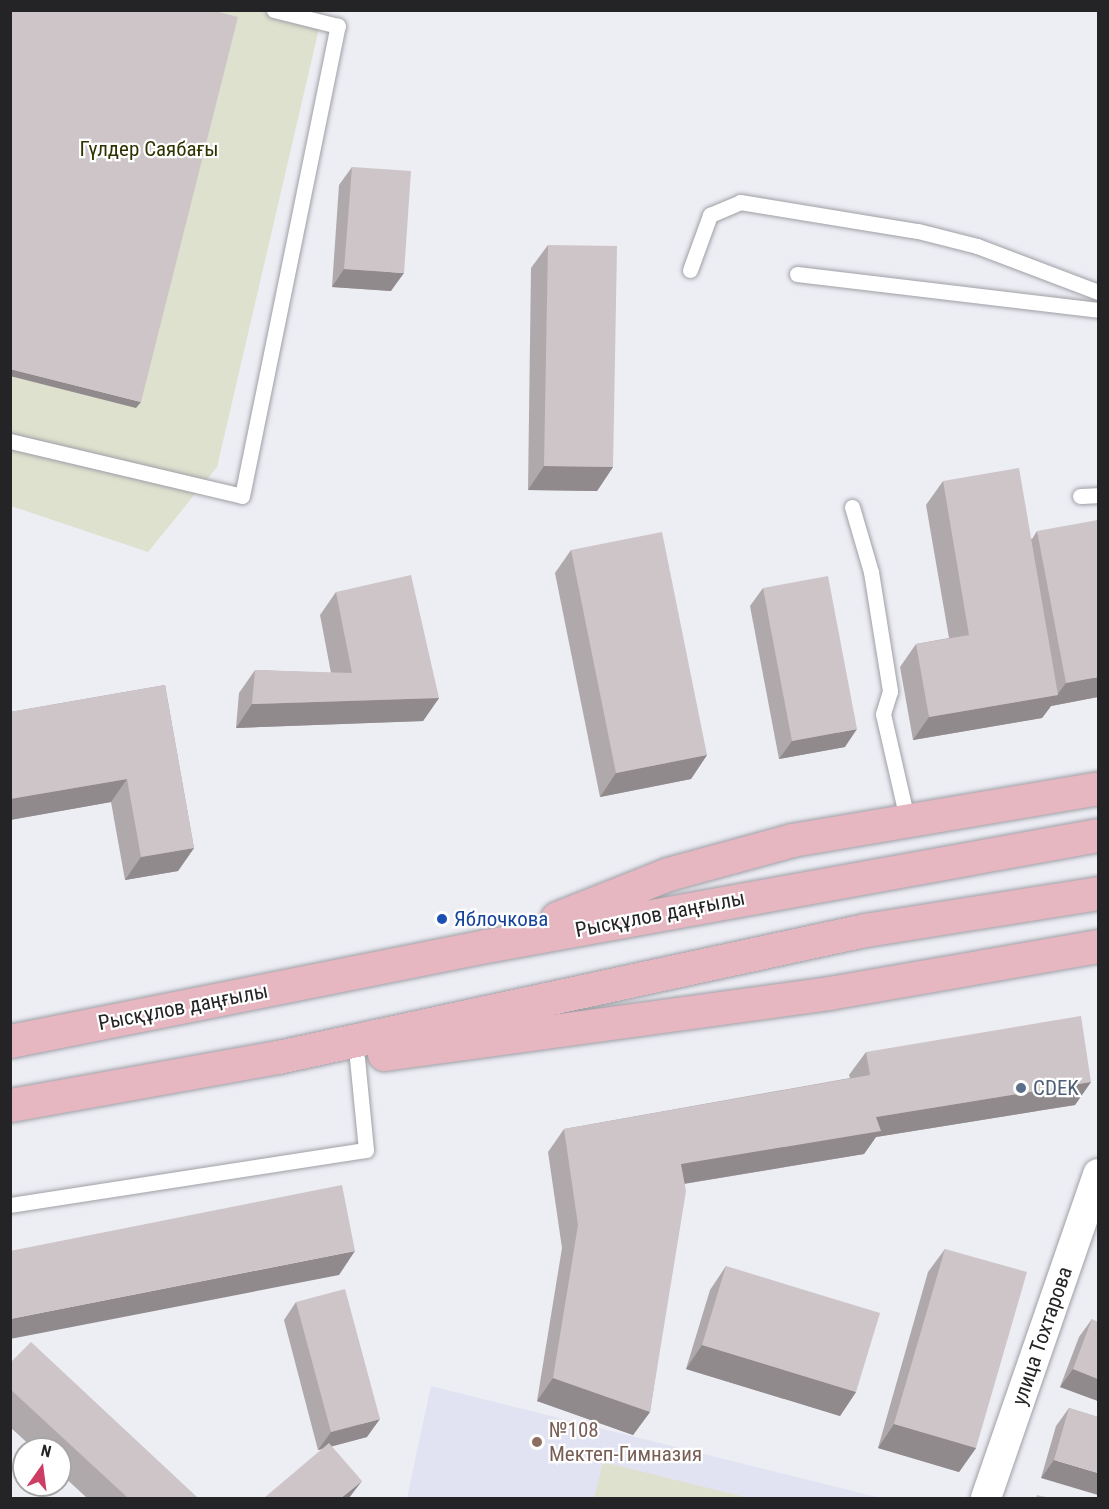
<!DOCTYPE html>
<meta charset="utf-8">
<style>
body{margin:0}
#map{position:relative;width:1109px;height:1509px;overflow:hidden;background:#ededf4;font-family:"Roboto Condensed",sans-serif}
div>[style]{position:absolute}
.built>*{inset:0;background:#e2e3f2}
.green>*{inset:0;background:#dee1ce}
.roads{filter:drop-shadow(0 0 2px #9f9fa6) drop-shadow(0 0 2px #9f9fa6)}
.service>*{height:15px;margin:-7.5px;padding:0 7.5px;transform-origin:7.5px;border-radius:7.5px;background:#fff}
.minor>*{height:30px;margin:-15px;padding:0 15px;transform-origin:15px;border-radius:15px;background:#fff}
.primary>*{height:33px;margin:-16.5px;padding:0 16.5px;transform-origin:16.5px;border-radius:16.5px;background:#e6b6c1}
.wall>*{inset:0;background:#b0a9ac}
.shaded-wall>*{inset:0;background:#908a8c}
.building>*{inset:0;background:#cdc5c8}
.dots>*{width:16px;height:16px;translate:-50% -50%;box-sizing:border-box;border:3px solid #fff;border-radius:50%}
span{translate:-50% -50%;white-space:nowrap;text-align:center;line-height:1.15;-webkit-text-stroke:4.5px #fff;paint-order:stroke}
.park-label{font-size:21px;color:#2f3300}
.street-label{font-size:21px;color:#242426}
.transit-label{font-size:21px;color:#164399}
.left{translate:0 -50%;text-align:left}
.service-label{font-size:21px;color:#4e5e75}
.education-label{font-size:21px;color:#785e54}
.frame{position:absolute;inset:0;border:12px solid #242426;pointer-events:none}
.north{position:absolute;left:12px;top:1437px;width:60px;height:60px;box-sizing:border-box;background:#fff;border:2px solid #a7a7a8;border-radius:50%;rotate:14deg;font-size:16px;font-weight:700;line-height:24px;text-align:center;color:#242426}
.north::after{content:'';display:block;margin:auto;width:21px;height:27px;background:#cd3e64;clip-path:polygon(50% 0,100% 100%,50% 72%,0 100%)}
</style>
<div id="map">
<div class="built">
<i style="clip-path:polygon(431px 1386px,881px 1498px,407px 1498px)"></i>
</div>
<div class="green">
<i style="clip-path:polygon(11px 11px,323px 11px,217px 467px,148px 552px,11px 506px)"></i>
<i style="clip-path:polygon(603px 1462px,749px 1498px,594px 1498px)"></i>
</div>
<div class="roads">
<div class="service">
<i style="left:690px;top:270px;width:59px;rotate:-70deg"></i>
<i style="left:710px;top:215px;width:33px;rotate:-23deg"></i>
<i style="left:740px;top:202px;width:180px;rotate:9.3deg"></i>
<i style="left:918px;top:231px;width:61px;rotate:14.3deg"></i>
<i style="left:977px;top:246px;width:129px;rotate:20.8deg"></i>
<i style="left:797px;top:274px;width:303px;rotate:6.8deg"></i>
<i style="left:10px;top:441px;width:238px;rotate:13.3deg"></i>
<i style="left:242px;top:496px;width:480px;rotate:-78.5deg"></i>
<i style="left:338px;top:26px;width:66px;rotate:-166deg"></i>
<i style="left:1080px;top:496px;width:18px;rotate:-3deg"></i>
<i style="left:852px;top:507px;width:68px;rotate:73.7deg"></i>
<i style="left:871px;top:572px;width:121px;rotate:80.9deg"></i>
<i style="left:890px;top:691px;width:24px;rotate:107deg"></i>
<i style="left:883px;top:714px;width:108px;rotate:77.1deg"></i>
<i style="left:10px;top:1205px;width:360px;rotate:-8.8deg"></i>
<i style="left:366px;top:1150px;width:92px;rotate:-95.6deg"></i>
</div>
<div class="minor">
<i style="left:986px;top:1498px;width:343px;rotate:-70.9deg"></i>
</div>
<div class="primary">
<i style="left:557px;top:918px;width:119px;rotate:-21.6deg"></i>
<i style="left:668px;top:874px;width:129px;rotate:-15.3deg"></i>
<i style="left:792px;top:840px;width:310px;rotate:-9.6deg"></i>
<i style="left:10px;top:1041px;width:485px;rotate:-11.3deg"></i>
<i style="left:486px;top:946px;width:622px;rotate:-10.28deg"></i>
<i style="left:384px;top:1054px;width:449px;rotate:-7.8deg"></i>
<i style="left:829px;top:993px;width:273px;rotate:-9.9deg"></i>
<i style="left:10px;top:1105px;width:272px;rotate:-10.2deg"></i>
<i style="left:278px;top:1057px;width:601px;rotate:-12.21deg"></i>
<i style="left:865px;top:930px;width:236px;rotate:-9deg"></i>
</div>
</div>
<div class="wall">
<i style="clip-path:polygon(352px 167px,391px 291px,332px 287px,339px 185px)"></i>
<i style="clip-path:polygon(548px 245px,613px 467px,597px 491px,528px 490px,531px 268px)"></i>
<i style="clip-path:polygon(943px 481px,1032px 539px,1037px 531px,1098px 697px,1051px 706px,1042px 718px,913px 740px,900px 667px,916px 644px,949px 638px,926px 505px)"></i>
<i style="clip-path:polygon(571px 550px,707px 755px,691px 779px,600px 797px,555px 573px)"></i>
<i style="clip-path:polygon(763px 588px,845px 747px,779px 759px,750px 606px)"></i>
<i style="clip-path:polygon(336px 592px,439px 698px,423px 721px,236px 728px,239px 693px,255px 670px,331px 673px,320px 615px)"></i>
<i style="clip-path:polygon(165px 685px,194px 848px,178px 871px,125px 880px,111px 802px,10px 820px,10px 712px)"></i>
<i style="clip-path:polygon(866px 1052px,1091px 1082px,1075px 1105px,876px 1137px,864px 1154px,684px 1184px,650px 1412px,633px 1435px,537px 1401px,562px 1248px,548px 1152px,564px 1129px,850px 1078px,849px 1075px)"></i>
<i style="clip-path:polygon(945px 1249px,976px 1448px,959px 1472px,878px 1448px,928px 1272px)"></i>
<i style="clip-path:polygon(726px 1266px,856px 1392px,840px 1416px,686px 1369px,710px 1290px)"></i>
<i style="clip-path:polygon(296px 1302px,367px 1437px,318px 1450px,284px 1320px)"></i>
<i style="clip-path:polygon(1092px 1319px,1098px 1401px,1060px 1387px,1079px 1337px)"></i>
<i style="clip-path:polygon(10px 1363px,198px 1498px,87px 1498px,60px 1473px,60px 1449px,34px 1449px,10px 1427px)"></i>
<i style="clip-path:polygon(1069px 1408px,1098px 1417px,1041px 1478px,1056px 1426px)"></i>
</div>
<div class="shaded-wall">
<i style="clip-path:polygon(344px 269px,404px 273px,391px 291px,332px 287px)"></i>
<i style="clip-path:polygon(10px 369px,141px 402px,136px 408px,10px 376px)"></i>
<i style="clip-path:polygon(544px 466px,613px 467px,597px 491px,528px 490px)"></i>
<i style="clip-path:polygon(1098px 677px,1098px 697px,1051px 706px,1042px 718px,913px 740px,929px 717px,1057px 695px,1066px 683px)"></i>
<i style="clip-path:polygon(439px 698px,423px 721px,236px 728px,252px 704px)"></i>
<i style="clip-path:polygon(857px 729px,845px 747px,779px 759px,792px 741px)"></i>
<i style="clip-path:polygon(707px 755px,691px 779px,600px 797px,616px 773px)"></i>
<i style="clip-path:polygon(127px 779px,111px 802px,10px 820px,10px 799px)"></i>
<i style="clip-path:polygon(194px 848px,178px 871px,125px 880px,141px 857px)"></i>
<i style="clip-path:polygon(1091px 1082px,1075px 1105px,876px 1137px,864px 1154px,664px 1187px,681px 1164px,876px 1117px)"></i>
<i style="clip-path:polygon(355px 1251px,339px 1275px,10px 1339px,10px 1319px)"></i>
<i style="clip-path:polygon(702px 1345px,856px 1392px,840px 1416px,686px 1369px)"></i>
<i style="clip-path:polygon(1073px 1369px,1098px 1379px,1098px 1401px,1060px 1387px)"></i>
<i style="clip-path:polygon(553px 1378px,650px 1412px,633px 1435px,537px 1401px)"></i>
<i style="clip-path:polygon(380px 1419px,367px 1437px,318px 1450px,331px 1432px)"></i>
<i style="clip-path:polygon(894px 1424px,976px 1448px,959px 1472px,878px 1448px)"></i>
<i style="clip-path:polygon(1054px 1460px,1098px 1473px,1098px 1495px,1041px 1478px)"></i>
<i style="clip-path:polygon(362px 1481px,349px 1498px,341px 1498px)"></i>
</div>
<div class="building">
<i style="clip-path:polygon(10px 10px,211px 10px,238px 17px,141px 402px,10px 369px)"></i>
<i style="clip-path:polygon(352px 167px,411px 171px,404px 273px,344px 269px)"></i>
<i style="clip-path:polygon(548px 245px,617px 246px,613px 467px,544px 466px)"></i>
<i style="clip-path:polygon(1019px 468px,1058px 695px,929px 717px,916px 644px,969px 635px,943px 481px)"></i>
<i style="clip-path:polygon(1098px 520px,1098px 677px,1066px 683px,1037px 531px)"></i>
<i style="clip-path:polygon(662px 532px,707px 755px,616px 773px,571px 550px)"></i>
<i style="clip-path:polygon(411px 575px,439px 698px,252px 704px,255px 670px,352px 673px,336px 592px)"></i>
<i style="clip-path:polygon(828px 576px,857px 729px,792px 741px,763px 588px)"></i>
<i style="clip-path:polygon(165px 685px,194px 848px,141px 857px,127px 779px,10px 799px,10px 712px)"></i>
<i style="clip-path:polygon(1081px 1016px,1091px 1082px,876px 1117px,881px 1131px,681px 1164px,686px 1191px,650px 1412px,553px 1378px,578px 1225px,564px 1129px,870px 1075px,866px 1052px)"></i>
<i style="clip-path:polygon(342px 1185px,355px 1251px,10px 1319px,10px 1251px)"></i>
<i style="clip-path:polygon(945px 1249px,1027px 1272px,976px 1448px,894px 1424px)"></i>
<i style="clip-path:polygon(726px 1266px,880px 1313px,856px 1392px,702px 1345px)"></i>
<i style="clip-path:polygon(345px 1289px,380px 1419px,331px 1432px,296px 1302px)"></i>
<i style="clip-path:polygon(1092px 1319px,1098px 1322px,1098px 1379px,1073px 1369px)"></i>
<i style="clip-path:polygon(31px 1342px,198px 1498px,128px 1498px,10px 1389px,10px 1363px)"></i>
<i style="clip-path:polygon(1069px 1408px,1098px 1417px,1098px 1473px,1054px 1460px)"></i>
<i style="clip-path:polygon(329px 1443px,362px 1481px,341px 1498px,264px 1498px)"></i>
<i style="clip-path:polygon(1037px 1495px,1050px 1498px,1036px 1498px)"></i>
</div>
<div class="dots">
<i style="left:442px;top:919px;background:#1a4fb4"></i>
<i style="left:1021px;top:1088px;background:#5c6f8a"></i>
<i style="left:537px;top:1442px;background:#8d6e63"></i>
</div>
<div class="park-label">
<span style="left:149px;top:149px">Гүлдер Саябағы</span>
</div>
<div class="street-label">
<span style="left:660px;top:914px;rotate:-11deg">Рысқұлов даңғылы</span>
<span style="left:183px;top:1007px;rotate:-11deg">Рысқұлов даңғылы</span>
<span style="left:1042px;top:1336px;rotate:-71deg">улица Тохтарова</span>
</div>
<div class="transit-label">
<span class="left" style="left:454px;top:919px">Яблочкова</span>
</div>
<div class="service-label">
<span class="left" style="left:1033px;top:1088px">CDEK</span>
</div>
<div class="education-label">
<span class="left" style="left:549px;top:1442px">№108<br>Мектеп-Гимназия</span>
</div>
<div class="frame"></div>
<div class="north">N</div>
</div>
